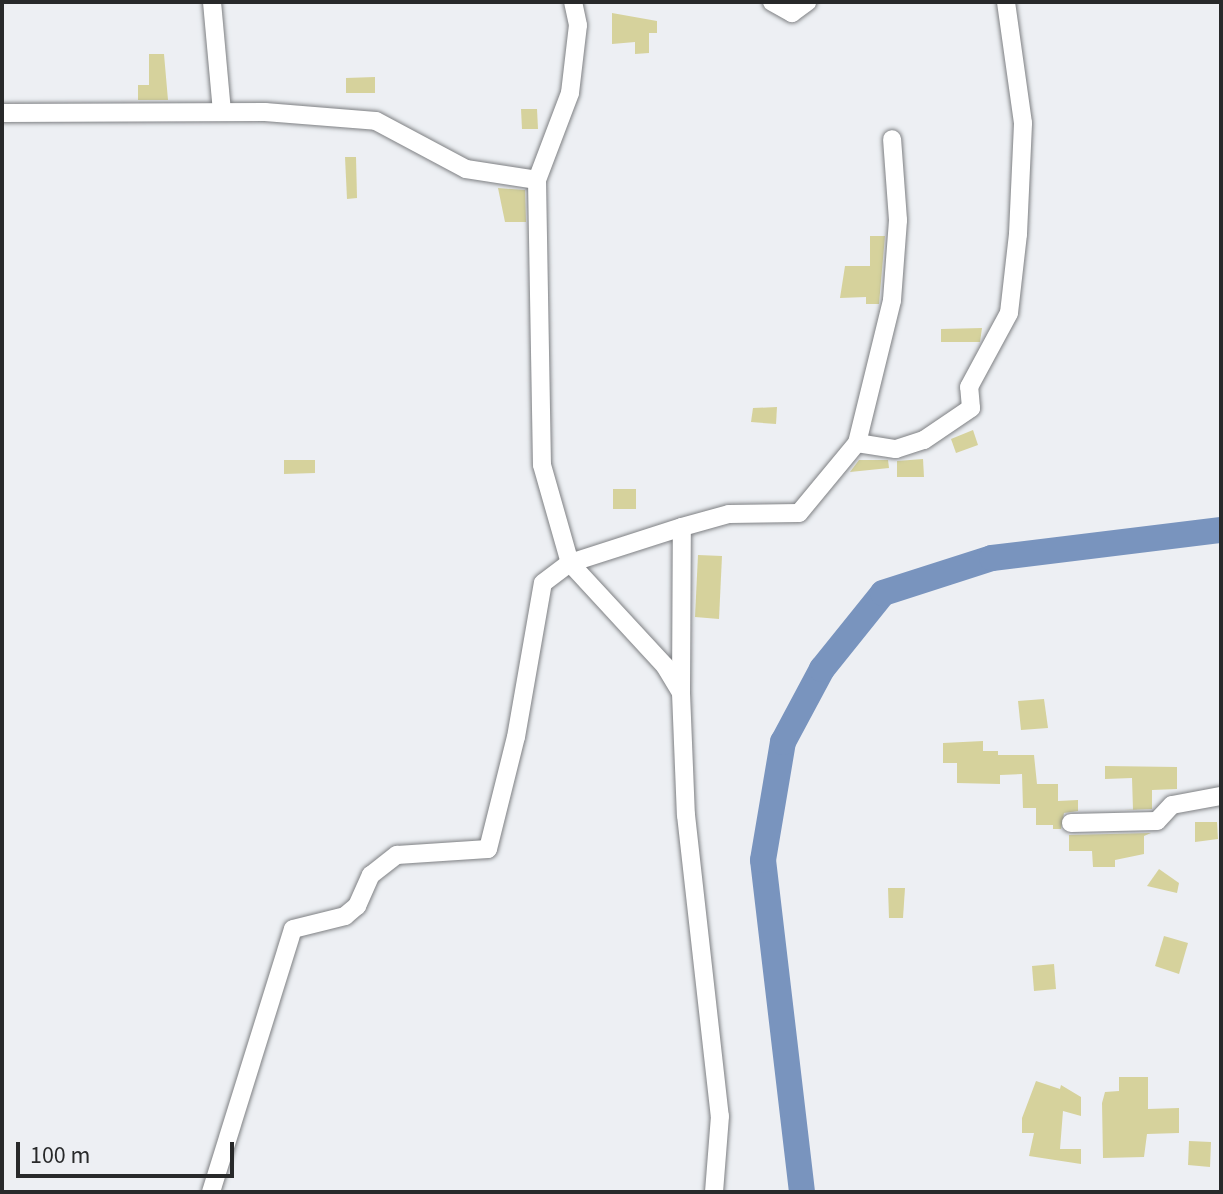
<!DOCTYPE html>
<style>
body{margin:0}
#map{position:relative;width:1223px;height:1194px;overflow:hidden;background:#edeff3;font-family:"Source Sans 3",sans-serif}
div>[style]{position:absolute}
.river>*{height:26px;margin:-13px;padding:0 13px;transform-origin:13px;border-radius:13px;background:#7994be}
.building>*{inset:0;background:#d6d29c}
.roads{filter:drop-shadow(0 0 2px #7e8083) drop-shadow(0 0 2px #7e8083)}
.minor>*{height:18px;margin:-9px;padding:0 9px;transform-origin:9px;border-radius:9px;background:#fff}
span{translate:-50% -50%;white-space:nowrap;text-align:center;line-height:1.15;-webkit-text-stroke:7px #edeff3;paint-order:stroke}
.frame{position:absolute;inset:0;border:4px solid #28292a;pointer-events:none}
.scale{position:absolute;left:16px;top:1142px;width:218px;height:36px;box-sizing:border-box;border:4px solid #28292a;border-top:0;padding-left:10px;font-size:24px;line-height:28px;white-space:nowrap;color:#28292a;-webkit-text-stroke:6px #edeff3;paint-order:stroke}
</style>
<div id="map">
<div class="river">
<i style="left:802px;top:1192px;width:334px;rotate:-96.7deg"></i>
<i style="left:763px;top:860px;width:120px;rotate:-80.4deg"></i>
<i style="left:783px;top:742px;width:83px;rotate:-61.9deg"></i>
<i style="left:822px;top:669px;width:97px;rotate:-51.2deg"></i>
<i style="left:883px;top:593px;width:114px;rotate:-17.8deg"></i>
<i style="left:992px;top:558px;width:231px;rotate:-7deg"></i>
</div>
<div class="building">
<i style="clip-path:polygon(612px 13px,657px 21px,657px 33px,649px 33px,649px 53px,635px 54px,635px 42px,612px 44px)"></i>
<i style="clip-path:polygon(149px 54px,164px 54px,168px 100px,138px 100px,138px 85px,149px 85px)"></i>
<i style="clip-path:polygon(375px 77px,375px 93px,346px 93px,346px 78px)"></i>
<i style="clip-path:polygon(521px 109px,537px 109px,538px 129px,522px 129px)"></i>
<i style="clip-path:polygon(345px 157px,356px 157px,357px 198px,347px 199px)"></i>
<i style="clip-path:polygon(498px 188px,525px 190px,526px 222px,505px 222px)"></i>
<i style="clip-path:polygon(870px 236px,885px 236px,879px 304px,866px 304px,866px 297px,840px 298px,845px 266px,870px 266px)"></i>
<i style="clip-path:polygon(982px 328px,980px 342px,941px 342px,941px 329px)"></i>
<i style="clip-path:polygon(777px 407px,776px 424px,751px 422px,753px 408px)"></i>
<i style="clip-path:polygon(973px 430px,978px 445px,956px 453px,951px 439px)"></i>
<i style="clip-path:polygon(923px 459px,924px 477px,897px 477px,897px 461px)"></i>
<i style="clip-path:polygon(284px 460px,315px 460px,315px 473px,284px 474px)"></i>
<i style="clip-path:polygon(859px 460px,888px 460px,889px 468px,850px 472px)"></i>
<i style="clip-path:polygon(613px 489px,636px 489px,636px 509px,613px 509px)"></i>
<i style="clip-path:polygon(698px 555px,722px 556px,719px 619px,695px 617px)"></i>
<i style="clip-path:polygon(1044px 699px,1048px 728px,1021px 730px,1018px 701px)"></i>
<i style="clip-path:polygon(983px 741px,983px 751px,998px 751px,998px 755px,1034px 755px,1037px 784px,1058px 784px,1058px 801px,1078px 800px,1078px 811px,1064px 813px,1061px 829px,1053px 829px,1053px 825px,1036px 825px,1036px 808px,1023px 808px,1022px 774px,1000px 775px,1000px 784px,957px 783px,957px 763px,943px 763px,943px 743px)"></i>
<i style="clip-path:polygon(1105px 766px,1177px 767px,1177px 789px,1152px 790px,1152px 809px,1124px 810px,1133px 810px,1132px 778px,1105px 779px)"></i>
<i style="clip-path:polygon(1195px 822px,1217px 822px,1218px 839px,1195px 842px)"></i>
<i style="clip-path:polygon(1151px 833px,1144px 836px,1144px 854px,1115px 860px,1115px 867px,1093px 867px,1092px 851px,1069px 851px,1069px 835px)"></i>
<i style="clip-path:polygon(1159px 869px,1179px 883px,1177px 893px,1147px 886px)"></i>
<i style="clip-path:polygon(888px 888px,905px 888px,903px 918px,889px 918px)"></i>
<i style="clip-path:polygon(1164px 936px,1188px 943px,1179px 974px,1155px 966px)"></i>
<i style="clip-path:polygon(1054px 964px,1056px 989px,1034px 991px,1032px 966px)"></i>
<i style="clip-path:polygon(1119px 1077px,1148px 1077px,1148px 1109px,1179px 1108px,1179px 1133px,1147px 1134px,1144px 1157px,1103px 1158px,1102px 1103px,1105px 1092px,1119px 1091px)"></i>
<i style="clip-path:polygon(1036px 1081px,1060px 1089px,1061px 1085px,1081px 1097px,1081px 1116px,1063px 1111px,1060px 1149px,1081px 1149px,1081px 1164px,1029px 1156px,1034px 1133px,1022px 1133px,1022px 1118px)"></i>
<i style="clip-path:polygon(1189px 1141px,1211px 1142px,1210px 1167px,1188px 1165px)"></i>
</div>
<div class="roads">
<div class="minor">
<i style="left:212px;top:2px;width:110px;rotate:84.8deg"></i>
<i style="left:772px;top:2px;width:23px;rotate:29deg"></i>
<i style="left:792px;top:13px;width:19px;rotate:-36deg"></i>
<i style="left:2px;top:113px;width:263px;rotate:-0.2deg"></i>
<i style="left:265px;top:112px;width:111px;rotate:4.6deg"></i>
<i style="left:376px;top:121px;width:102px;rotate:28.1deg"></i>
<i style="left:466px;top:169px;width:72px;rotate:8.8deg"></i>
<i style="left:537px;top:180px;width:285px;rotate:89deg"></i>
<i style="left:542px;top:465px;width:102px;rotate:74.1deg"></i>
<i style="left:570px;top:563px;width:140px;rotate:47.3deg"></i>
<i style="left:665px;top:666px;width:31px;rotate:59deg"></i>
<i style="left:681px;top:693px;width:122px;rotate:87.7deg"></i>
<i style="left:686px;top:815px;width:303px;rotate:83.6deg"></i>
<i style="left:720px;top:1116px;width:76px;rotate:94.5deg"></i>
<i style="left:537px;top:180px;width:93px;rotate:-69.2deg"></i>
<i style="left:570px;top:93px;width:68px;rotate:-83.3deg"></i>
<i style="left:578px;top:25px;width:24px;rotate:-102deg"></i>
<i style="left:857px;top:443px;width:147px;rotate:-76.2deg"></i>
<i style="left:892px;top:300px;width:80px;rotate:-85.7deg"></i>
<i style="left:898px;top:220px;width:81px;rotate:-94.2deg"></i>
<i style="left:681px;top:692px;width:165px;rotate:-89.7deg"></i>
<i style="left:1071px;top:823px;width:86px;rotate:-1.3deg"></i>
<i style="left:1157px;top:821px;width:22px;rotate:-47deg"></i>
<i style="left:1172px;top:805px;width:50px;rotate:-10.4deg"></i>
<i style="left:211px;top:1192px;width:275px;rotate:-72.7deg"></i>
<i style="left:293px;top:929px;width:54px;rotate:-14deg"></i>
<i style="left:345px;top:916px;width:16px;rotate:-40deg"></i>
<i style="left:357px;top:906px;width:34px;rotate:-66deg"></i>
<i style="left:371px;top:875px;width:33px;rotate:-38deg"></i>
<i style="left:397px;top:855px;width:91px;rotate:-3.8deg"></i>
<i style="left:488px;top:849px;width:115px;rotate:-76deg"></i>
<i style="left:516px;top:737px;width:156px;rotate:-80.1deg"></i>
<i style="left:543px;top:583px;width:34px;rotate:-37deg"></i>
<i style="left:570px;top:563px;width:118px;rotate:-17.8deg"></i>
<i style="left:682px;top:527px;width:49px;rotate:-15.5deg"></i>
<i style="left:729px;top:514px;width:70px;rotate:-0.8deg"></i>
<i style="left:799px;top:513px;width:91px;rotate:-50.4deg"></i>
<i style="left:857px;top:443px;width:39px;rotate:9deg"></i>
<i style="left:896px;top:449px;width:29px;rotate:-18deg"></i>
<i style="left:924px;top:440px;width:57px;rotate:-34.2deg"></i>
<i style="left:971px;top:408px;width:21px;rotate:-95deg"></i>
<i style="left:969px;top:387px;width:84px;rotate:-61.6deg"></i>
<i style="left:1009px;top:313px;width:80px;rotate:-83.5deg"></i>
<i style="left:1018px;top:234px;width:111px;rotate:-87.4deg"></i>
<i style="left:1023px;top:123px;width:122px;rotate:-98deg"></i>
</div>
</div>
<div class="frame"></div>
<div class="scale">100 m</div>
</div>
